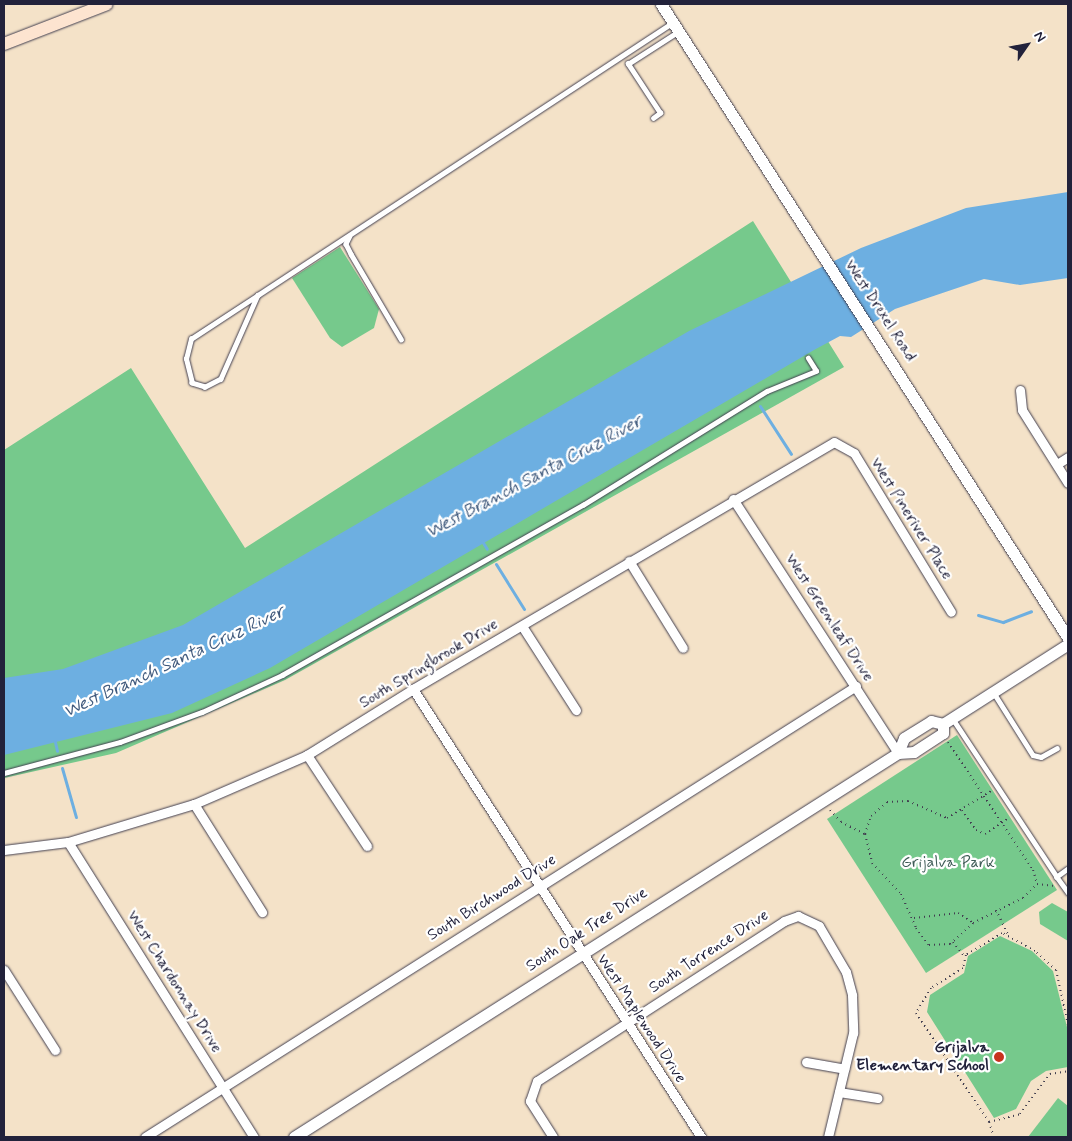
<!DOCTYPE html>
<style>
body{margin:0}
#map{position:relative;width:1072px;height:1141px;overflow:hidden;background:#f4e2c8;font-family:Mynerve,sans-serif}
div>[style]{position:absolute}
.green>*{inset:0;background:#76c98c}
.water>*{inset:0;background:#6dafe1}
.stream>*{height:3px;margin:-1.5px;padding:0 1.5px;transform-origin:1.5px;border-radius:1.5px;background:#6dafe1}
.path>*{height:2px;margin-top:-1px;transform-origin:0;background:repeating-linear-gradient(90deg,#423f50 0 1px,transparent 0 5px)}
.roads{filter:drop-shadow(0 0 1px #423f50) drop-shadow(0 0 1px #423f50)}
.service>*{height:4.5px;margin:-2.25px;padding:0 2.25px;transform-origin:2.25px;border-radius:2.25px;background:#fff}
.minor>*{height:9px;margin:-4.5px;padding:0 4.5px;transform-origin:4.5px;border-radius:4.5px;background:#fff}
.tertiary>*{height:11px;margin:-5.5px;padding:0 5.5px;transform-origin:5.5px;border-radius:5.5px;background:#fff}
.secondary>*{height:12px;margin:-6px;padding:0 6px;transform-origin:6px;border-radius:6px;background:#fde4d0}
.dots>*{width:14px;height:14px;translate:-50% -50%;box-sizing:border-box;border:2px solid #fff;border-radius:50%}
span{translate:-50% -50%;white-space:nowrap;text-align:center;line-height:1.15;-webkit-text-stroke:4.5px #fff;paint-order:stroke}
.street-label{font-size:16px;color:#22223b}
.park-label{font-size:16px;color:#3f5c57}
.poi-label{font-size:16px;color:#22223b;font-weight:700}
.right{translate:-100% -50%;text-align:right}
.water-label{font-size:18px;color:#405a7d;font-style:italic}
.frame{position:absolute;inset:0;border:5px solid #22223b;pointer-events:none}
.north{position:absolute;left:1002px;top:20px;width:50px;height:50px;-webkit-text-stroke:4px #fff;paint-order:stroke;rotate:57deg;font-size:14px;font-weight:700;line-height:20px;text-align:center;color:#22223b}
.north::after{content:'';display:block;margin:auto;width:18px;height:22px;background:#22223b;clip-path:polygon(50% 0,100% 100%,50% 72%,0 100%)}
</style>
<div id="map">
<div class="green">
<i style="clip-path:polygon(753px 221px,844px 367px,285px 680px,116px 753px,4px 778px,4px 450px,131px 368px,245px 548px)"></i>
<i style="clip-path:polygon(340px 247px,379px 309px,374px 328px,342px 347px,330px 338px,292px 278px)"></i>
<i style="clip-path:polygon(957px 735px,1057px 890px,926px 973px,827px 819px)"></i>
<i style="clip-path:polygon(1052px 903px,1068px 912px,1068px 941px,1040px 924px,1039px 912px)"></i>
<i style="clip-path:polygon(1000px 936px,1032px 951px,1053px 971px,1068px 1031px,1068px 1067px,1046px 1071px,1031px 1081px,1016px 1109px,994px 1118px,927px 1012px,930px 995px,964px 973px,968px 956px)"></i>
<i style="clip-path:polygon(1058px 1098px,1068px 1106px,1068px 1137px,1028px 1137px)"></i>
</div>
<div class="water">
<i style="clip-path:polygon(1068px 192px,1068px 278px,1020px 285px,984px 279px,895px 309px,851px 337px,840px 336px,814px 350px,270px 668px,172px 713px,4px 755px,4px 678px,63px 669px,183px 625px,689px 331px,861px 248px,966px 208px)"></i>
</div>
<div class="stream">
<i style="left:760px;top:406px;width:57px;rotate:57.1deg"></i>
<i style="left:482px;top:541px;width:9px;rotate:58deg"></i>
<i style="left:496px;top:564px;width:53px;rotate:58.1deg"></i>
<i style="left:978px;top:615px;width:26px;rotate:16deg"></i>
<i style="left:1003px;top:622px;width:30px;rotate:-21deg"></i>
<i style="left:55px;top:742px;width:9px;rotate:77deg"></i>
<i style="left:62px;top:768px;width:51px;rotate:74.1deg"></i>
</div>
<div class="path">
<i style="left:948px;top:742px;width:154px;rotate:56.4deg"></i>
<i style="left:1033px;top:870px;width:15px;rotate:74deg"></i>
<i style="left:830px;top:810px;width:16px;rotate:47deg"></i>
<i style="left:841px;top:822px;width:27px;rotate:27deg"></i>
<i style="left:865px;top:834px;width:19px;rotate:-72deg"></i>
<i style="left:871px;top:816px;width:21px;rotate:-41deg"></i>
<i style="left:887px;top:802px;width:21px;rotate:-3deg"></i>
<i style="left:908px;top:801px;width:43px;rotate:23.6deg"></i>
<i style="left:947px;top:818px;width:52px;rotate:-31.5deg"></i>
<i style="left:962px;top:810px;width:24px;rotate:55deg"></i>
<i style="left:976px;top:830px;width:10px;rotate:24deg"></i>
<i style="left:985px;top:834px;width:29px;rotate:-34deg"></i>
<i style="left:865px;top:834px;width:30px;rotate:76deg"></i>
<i style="left:872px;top:863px;width:42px;rotate:46.9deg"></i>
<i style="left:901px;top:894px;width:37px;rotate:66deg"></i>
<i style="left:916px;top:928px;width:21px;rotate:53deg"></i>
<i style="left:929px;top:945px;width:21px;rotate:-3deg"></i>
<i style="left:950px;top:944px;width:31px;rotate:-42deg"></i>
<i style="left:973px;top:923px;width:56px;rotate:-26.6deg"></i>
<i style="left:1023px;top:898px;width:20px;rotate:-45deg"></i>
<i style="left:1037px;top:884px;width:18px;rotate:6deg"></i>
<i style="left:996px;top:910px;width:30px;rotate:64deg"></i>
<i style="left:914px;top:918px;width:44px;rotate:-6.5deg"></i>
<i style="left:958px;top:913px;width:17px;rotate:33deg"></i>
<i style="left:953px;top:942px;width:19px;rotate:51deg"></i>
<i style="left:1068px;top:1025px;width:56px;rotate:-102.3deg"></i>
<i style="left:1056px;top:970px;width:28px;rotate:-138deg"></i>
<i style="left:1035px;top:951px;width:38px;rotate:-151deg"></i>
<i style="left:1002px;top:933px;width:42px;rotate:148.6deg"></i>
<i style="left:966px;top:955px;width:13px;rotate:103deg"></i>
<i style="left:963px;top:968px;width:38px;rotate:148deg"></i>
<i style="left:931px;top:988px;width:29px;rotate:121deg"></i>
<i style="left:916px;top:1013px;width:131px;rotate:56.2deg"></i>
<i style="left:989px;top:1122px;width:32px;rotate:-14deg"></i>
<i style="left:1020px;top:1114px;width:50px;rotate:-53.1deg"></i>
<i style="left:1050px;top:1074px;width:18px;rotate:-9deg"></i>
<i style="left:989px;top:1122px;width:16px;rotate:72deg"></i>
</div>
<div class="roads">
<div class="service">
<i style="left:653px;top:118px;width:9px;rotate:-36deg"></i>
<i style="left:660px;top:113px;width:59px;rotate:-123.1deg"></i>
<i style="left:628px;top:64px;width:61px;rotate:-32.9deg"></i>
<i style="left:350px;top:236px;width:9px;rotate:117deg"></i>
<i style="left:346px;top:244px;width:11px;rotate:63deg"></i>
<i style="left:351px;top:254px;width:99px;rotate:59.5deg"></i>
<i style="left:258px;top:295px;width:92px;rotate:113.8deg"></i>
<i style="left:221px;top:379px;width:18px;rotate:153deg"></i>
<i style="left:205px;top:387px;width:14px;rotate:-163deg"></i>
<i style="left:192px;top:383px;width:25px;rotate:-104deg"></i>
<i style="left:186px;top:359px;width:21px;rotate:-76deg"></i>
<i style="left:191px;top:339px;width:80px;rotate:-33.3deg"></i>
<i style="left:258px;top:295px;width:495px;rotate:-33.3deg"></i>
<i style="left:994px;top:693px;width:73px;rotate:57.8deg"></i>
<i style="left:1033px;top:755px;width:8px;rotate:14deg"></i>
<i style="left:1041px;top:757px;width:18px;rotate:-29deg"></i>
<i style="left:953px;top:719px;width:189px;rotate:56.6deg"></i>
<i style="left:4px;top:773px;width:120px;rotate:-15deg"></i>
<i style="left:120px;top:742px;width:87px;rotate:-20.1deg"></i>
<i style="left:202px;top:712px;width:88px;rotate:-24.8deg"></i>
<i style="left:282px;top:675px;width:346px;rotate:-29.5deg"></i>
<i style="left:583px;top:505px;width:216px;rotate:-31.8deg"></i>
<i style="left:767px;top:391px;width:53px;rotate:-22.2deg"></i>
<i style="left:816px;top:371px;width:15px;rotate:-122deg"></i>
<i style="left:1068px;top:869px;width:14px;rotate:144deg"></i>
<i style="left:1057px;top:877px;width:19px;rotate:54deg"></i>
</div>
<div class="minor">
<i style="left:1020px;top:390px;width:20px;rotate:84deg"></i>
<i style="left:1022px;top:410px;width:86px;rotate:57.8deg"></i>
<i style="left:1057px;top:464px;width:13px;rotate:-32deg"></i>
<i style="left:733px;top:499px;width:303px;rotate:57deg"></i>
<i style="left:629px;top:561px;width:102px;rotate:58.2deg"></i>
<i style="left:522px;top:626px;width:100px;rotate:57.3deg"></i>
<i style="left:413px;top:689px;width:533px;rotate:57.26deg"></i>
<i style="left:307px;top:755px;width:109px;rotate:56.6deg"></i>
<i style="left:194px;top:804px;width:128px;rotate:57.8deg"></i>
<i style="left:68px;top:842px;width:349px;rotate:57.8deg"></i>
<i style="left:4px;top:850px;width:64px;rotate:-7.1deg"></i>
<i style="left:68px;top:842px;width:132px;rotate:-16.8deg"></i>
<i style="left:194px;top:804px;width:123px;rotate:-23.4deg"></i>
<i style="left:307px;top:755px;width:125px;rotate:-31.9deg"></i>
<i style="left:413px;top:689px;width:488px;rotate:-30.4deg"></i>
<i style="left:834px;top:442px;width:23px;rotate:29deg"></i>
<i style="left:854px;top:453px;width:186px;rotate:58.6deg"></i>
<i style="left:4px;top:970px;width:95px;rotate:57.5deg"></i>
<i style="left:806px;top:1062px;width:39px;rotate:10deg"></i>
<i style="left:839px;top:1092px;width:39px;rotate:9deg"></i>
<i style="left:145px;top:1137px;width:842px;rotate:-32.39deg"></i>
<i style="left:553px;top:1137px;width:43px;rotate:-122.6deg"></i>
<i style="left:530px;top:1101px;width:21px;rotate:-71deg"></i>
<i style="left:537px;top:1081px;width:294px;rotate:-32.9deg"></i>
<i style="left:784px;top:921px;width:15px;rotate:-20deg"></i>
<i style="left:798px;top:916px;width:23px;rotate:25deg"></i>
<i style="left:819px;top:926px;width:53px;rotate:59.6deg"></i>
<i style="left:846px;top:972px;width:24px;rotate:75deg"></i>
<i style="left:852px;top:995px;width:38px;rotate:88deg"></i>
<i style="left:853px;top:1033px;width:107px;rotate:103.5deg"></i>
</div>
<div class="tertiary">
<i style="left:661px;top:4px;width:753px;rotate:57.3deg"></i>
<i style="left:931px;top:721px;width:12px;rotate:14deg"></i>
<i style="left:943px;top:724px;width:9px;rotate:90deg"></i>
<i style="left:943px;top:733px;width:35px;rotate:147deg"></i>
<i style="left:914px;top:752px;width:16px;rotate:176deg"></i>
<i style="left:898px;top:753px;width:16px;rotate:-68deg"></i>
<i style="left:904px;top:738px;width:32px;rotate:-32deg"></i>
<i style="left:943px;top:724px;width:148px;rotate:-32.6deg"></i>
<i style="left:294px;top:1137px;width:716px;rotate:-32.45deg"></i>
</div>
<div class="secondary">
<i style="left:4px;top:44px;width:110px;rotate:-21.2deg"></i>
</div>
</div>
<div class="dots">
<i style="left:999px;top:1057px;background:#c8321e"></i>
</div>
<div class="street-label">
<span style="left:880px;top:311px;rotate:57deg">West Drexel Road</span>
<span style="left:911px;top:519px;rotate:58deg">West Pineriver Place</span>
<span style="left:829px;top:618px;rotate:57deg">West Greenleaf Drive</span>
<span style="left:429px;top:664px;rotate:-31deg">South Springbrook Drive</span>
<span style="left:492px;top:898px;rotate:-32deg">South Birchwood Drive</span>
<span style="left:587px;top:930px;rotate:-33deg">South Oak Tree Drive</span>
<span style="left:709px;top:952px;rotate:-33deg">South Torrence Drive</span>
<span style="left:174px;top:982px;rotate:58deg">West Chardonnay Drive</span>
<span style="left:641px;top:1019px;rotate:57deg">West Maplewood Drive</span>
</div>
<div class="park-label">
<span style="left:948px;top:863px">Grijalva Park</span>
</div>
<div class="poi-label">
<span class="right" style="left:989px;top:1057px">Grijalva<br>Elementary School</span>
</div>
<div class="water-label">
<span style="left:534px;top:477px;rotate:-28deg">West Branch Santa Cruz River</span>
<span style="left:174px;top:662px;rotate:-25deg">West Branch Santa Cruz River</span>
</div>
<div class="frame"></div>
<div class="north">N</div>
</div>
